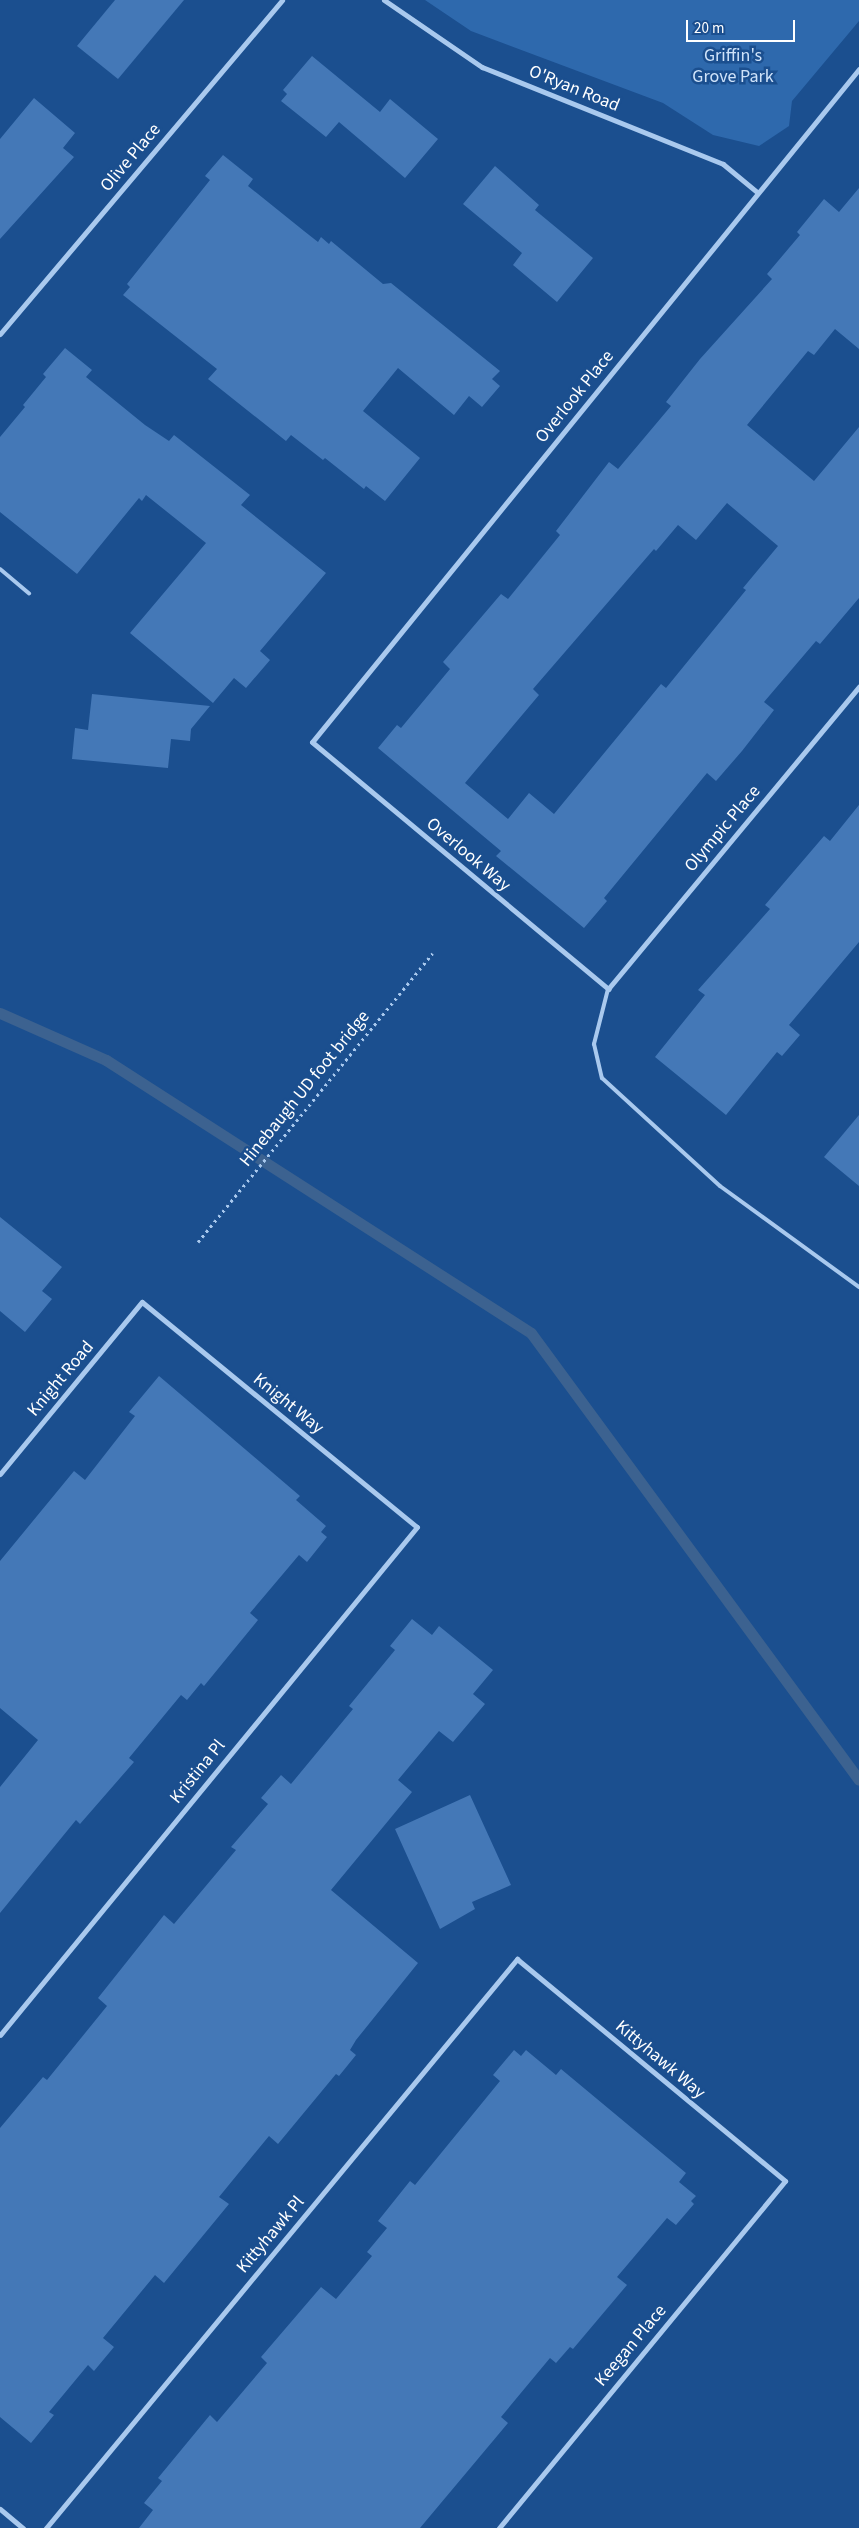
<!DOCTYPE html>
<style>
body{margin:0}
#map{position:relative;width:859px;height:2528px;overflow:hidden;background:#1b4f8f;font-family:"Source Sans 3",sans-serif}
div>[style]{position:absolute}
.green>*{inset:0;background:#2e69ad}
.stream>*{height:11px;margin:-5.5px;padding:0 5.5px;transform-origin:5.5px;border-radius:5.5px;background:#3c6290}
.building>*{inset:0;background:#4478b7}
.path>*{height:3px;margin-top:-1.5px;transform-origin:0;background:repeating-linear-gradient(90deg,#a9c9ee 0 2.5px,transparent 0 6.5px)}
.lane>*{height:4px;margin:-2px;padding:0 2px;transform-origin:2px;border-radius:2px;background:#a9c9ee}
.street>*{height:5px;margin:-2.5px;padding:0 2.5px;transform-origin:2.5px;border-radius:2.5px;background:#a9c9ee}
span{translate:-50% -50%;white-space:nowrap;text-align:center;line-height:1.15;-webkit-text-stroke:5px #1b4f8f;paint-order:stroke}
.park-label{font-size:18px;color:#cfe3fa}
.street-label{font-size:18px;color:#fff}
.scale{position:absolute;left:686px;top:20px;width:109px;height:22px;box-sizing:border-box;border:2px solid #fff;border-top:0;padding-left:6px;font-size:15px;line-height:18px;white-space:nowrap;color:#fff;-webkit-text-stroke:4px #1b4f8f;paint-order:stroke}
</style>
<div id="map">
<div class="green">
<i style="clip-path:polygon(425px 0,859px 0,859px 21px,792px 101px,789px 126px,759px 146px,713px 135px,663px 103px,471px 31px)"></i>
</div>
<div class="stream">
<i style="left:0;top:1013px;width:116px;rotate:23.9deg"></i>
<i style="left:106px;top:1060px;width:505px;rotate:32.71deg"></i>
<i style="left:531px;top:1333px;width:554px;rotate:53.73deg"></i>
</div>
<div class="building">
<i style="clip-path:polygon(115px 0,184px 0,118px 79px,77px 46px)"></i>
<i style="clip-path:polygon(312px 56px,380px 112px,390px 99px,438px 139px,405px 178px,339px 122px,326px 137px,281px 101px,287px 94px,283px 90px)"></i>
<i style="clip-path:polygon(34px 98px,75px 133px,63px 148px,74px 157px,0 239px,0 139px)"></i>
<i style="clip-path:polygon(223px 155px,253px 179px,248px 186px,304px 231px,318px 242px,321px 237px,329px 244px,331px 241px,383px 284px,391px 283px,500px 371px,492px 379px,500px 386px,482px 407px,469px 396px,454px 415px,398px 368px,363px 411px,420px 458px,385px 501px,366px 486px,364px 489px,325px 458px,323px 460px,291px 435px,286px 441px,208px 379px,217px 369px,123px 295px,130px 287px,127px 284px,210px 180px,205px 176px)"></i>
<i style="clip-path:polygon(495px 166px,539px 205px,535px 210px,593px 258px,557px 302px,513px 265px,522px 253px,463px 204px)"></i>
<i style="clip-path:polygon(evenodd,859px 188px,859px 349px,835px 329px,814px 355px,808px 351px,747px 425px,814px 481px,859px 427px,859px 598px,820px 644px,816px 641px,764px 702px,774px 710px,742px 751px,716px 781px,707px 773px,604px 898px,607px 901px,584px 928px,496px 856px,501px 851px,378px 748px,397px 725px,401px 728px,450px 669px,443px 662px,501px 594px,508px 599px,560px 535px,556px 531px,609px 462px,618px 469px,671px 406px,666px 402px,700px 359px,772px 279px,767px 274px,800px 235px,797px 232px,824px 199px,839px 212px,859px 188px,727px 503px,778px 546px,743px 588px,746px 590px,666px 688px,661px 684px,554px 814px,529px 793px,508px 819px,465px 783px,539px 695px,533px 689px,654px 549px,656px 551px,678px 525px,696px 540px,727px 503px)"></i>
<i style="clip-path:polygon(65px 348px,92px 370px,86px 377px,145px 425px,169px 441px,174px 435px,250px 495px,241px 505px,326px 573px,260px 651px,270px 660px,246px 688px,234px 678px,213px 703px,130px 633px,206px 543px,146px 495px,142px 501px,139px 498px,77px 574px,0 512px,0 437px,25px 407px,23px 405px,46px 377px,43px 374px)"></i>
<i style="clip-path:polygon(92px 694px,210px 706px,191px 729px,190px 741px,171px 739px,168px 768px,72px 759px,75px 728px,88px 730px)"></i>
<i style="clip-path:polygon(859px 805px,859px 942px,789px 1025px,800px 1035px,782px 1056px,777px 1052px,726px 1115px,655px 1057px,705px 995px,698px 990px,770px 909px,765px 905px,824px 836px,830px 841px)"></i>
<i style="clip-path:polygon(859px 1115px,859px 1186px,824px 1157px)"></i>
<i style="clip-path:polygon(0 1217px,62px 1267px,42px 1291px,52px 1299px,25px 1332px,0 1311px)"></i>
<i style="clip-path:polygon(159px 1376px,300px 1496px,296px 1500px,326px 1526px,321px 1532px,327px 1537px,307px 1562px,299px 1555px,250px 1613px,258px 1620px,204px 1686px,201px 1683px,187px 1700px,181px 1695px,129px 1758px,134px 1762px,80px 1824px,76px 1820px,0 1913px,0 1787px,38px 1740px,0 1708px,0 1561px,74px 1471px,85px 1480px,135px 1416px,129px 1412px)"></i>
<i style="clip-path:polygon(412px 1619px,432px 1635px,439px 1626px,493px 1670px,473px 1694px,485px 1704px,453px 1742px,439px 1731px,398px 1780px,412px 1792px,331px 1890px,418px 1963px,356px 2040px,350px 2050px,356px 2055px,339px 2076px,336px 2074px,278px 2144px,269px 2136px,219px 2197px,229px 2204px,164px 2283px,155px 2275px,103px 2338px,114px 2347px,94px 2371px,88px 2365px,49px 2412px,54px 2415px,31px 2443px,0 2417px,0 2128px,43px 2077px,47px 2080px,107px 2006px,98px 1998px,164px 1915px,174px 1924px,236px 1850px,231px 1847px,268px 1804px,261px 1798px,281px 1775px,291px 1784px,353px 1709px,349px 1706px,395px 1650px,390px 1646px)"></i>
<i style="clip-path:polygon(470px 1795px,511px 1885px,472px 1902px,475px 1909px,440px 1929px,395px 1829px)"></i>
<i style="clip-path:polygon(514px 2050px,521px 2056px,526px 2050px,556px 2075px,561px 2069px,686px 2173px,679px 2182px,696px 2196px,691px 2201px,694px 2204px,676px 2225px,667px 2218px,617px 2277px,627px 2285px,573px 2349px,570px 2347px,556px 2363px,550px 2358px,501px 2417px,508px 2423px,420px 2528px,139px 2528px,153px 2510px,144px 2503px,162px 2481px,158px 2478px,210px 2415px,217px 2422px,267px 2363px,261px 2357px,321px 2287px,336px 2299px,372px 2256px,367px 2252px,387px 2228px,378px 2221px,410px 2181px,415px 2185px,500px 2081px,493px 2075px)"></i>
</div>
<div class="path">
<i style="left:198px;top:1242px;width:372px;rotate:-50.9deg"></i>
</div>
<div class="lane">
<i style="left:0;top:569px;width:38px;rotate:40deg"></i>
<i style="left:608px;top:989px;width:57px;rotate:104.3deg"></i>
<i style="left:594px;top:1044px;width:35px;rotate:77deg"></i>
<i style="left:602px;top:1078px;width:160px;rotate:42.5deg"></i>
<i style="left:720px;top:1186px;width:172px;rotate:36deg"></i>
</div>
<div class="street">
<i style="left:384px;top:0;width:119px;rotate:34.4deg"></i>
<i style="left:482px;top:67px;width:260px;rotate:21.9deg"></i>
<i style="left:723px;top:164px;width:45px;rotate:39.6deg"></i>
<i style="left:859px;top:69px;width:867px;rotate:129.1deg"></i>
<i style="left:312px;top:742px;width:386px;rotate:39.8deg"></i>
<i style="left:608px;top:989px;width:393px;rotate:-50.3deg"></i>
<i style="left:0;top:334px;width:437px;rotate:-49.8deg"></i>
<i style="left:0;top:1474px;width:223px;rotate:-50.5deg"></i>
<i style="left:142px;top:1302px;width:355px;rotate:39.3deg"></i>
<i style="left:417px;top:1527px;width:657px;rotate:129.38deg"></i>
<i style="left:0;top:2509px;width:30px;rotate:40deg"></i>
<i style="left:46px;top:2528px;width:739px;rotate:-50.38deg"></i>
<i style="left:517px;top:1959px;width:348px;rotate:39.6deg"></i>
<i style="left:785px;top:2181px;width:450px;rotate:129.5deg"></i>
</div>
<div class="park-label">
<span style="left:733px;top:67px">Griffin's<br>Grove Park</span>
</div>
<div class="street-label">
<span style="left:574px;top:89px;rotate:22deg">O'Ryan Road</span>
<span style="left:131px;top:158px;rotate:-50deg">Olive Place</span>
<span style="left:575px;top:397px;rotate:-51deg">Overlook Place</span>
<span style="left:723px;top:829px;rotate:-50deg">Olympic Place</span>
<span style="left:468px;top:855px;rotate:40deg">Overlook Way</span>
<span style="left:305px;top:1089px;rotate:-51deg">Hinebaugh UD foot bridge</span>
<span style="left:61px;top:1379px;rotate:-50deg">Knight Road</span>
<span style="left:288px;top:1404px;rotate:39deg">Knight Way</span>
<span style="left:198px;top:1772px;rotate:-51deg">Kristina Pl</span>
<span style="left:660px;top:2060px;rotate:40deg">Kittyhawk Way</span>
<span style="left:271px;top:2235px;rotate:-50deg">Kittyhawk Pl</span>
<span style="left:631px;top:2346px;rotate:-50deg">Keegan Place</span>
</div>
<div class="scale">20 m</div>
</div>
